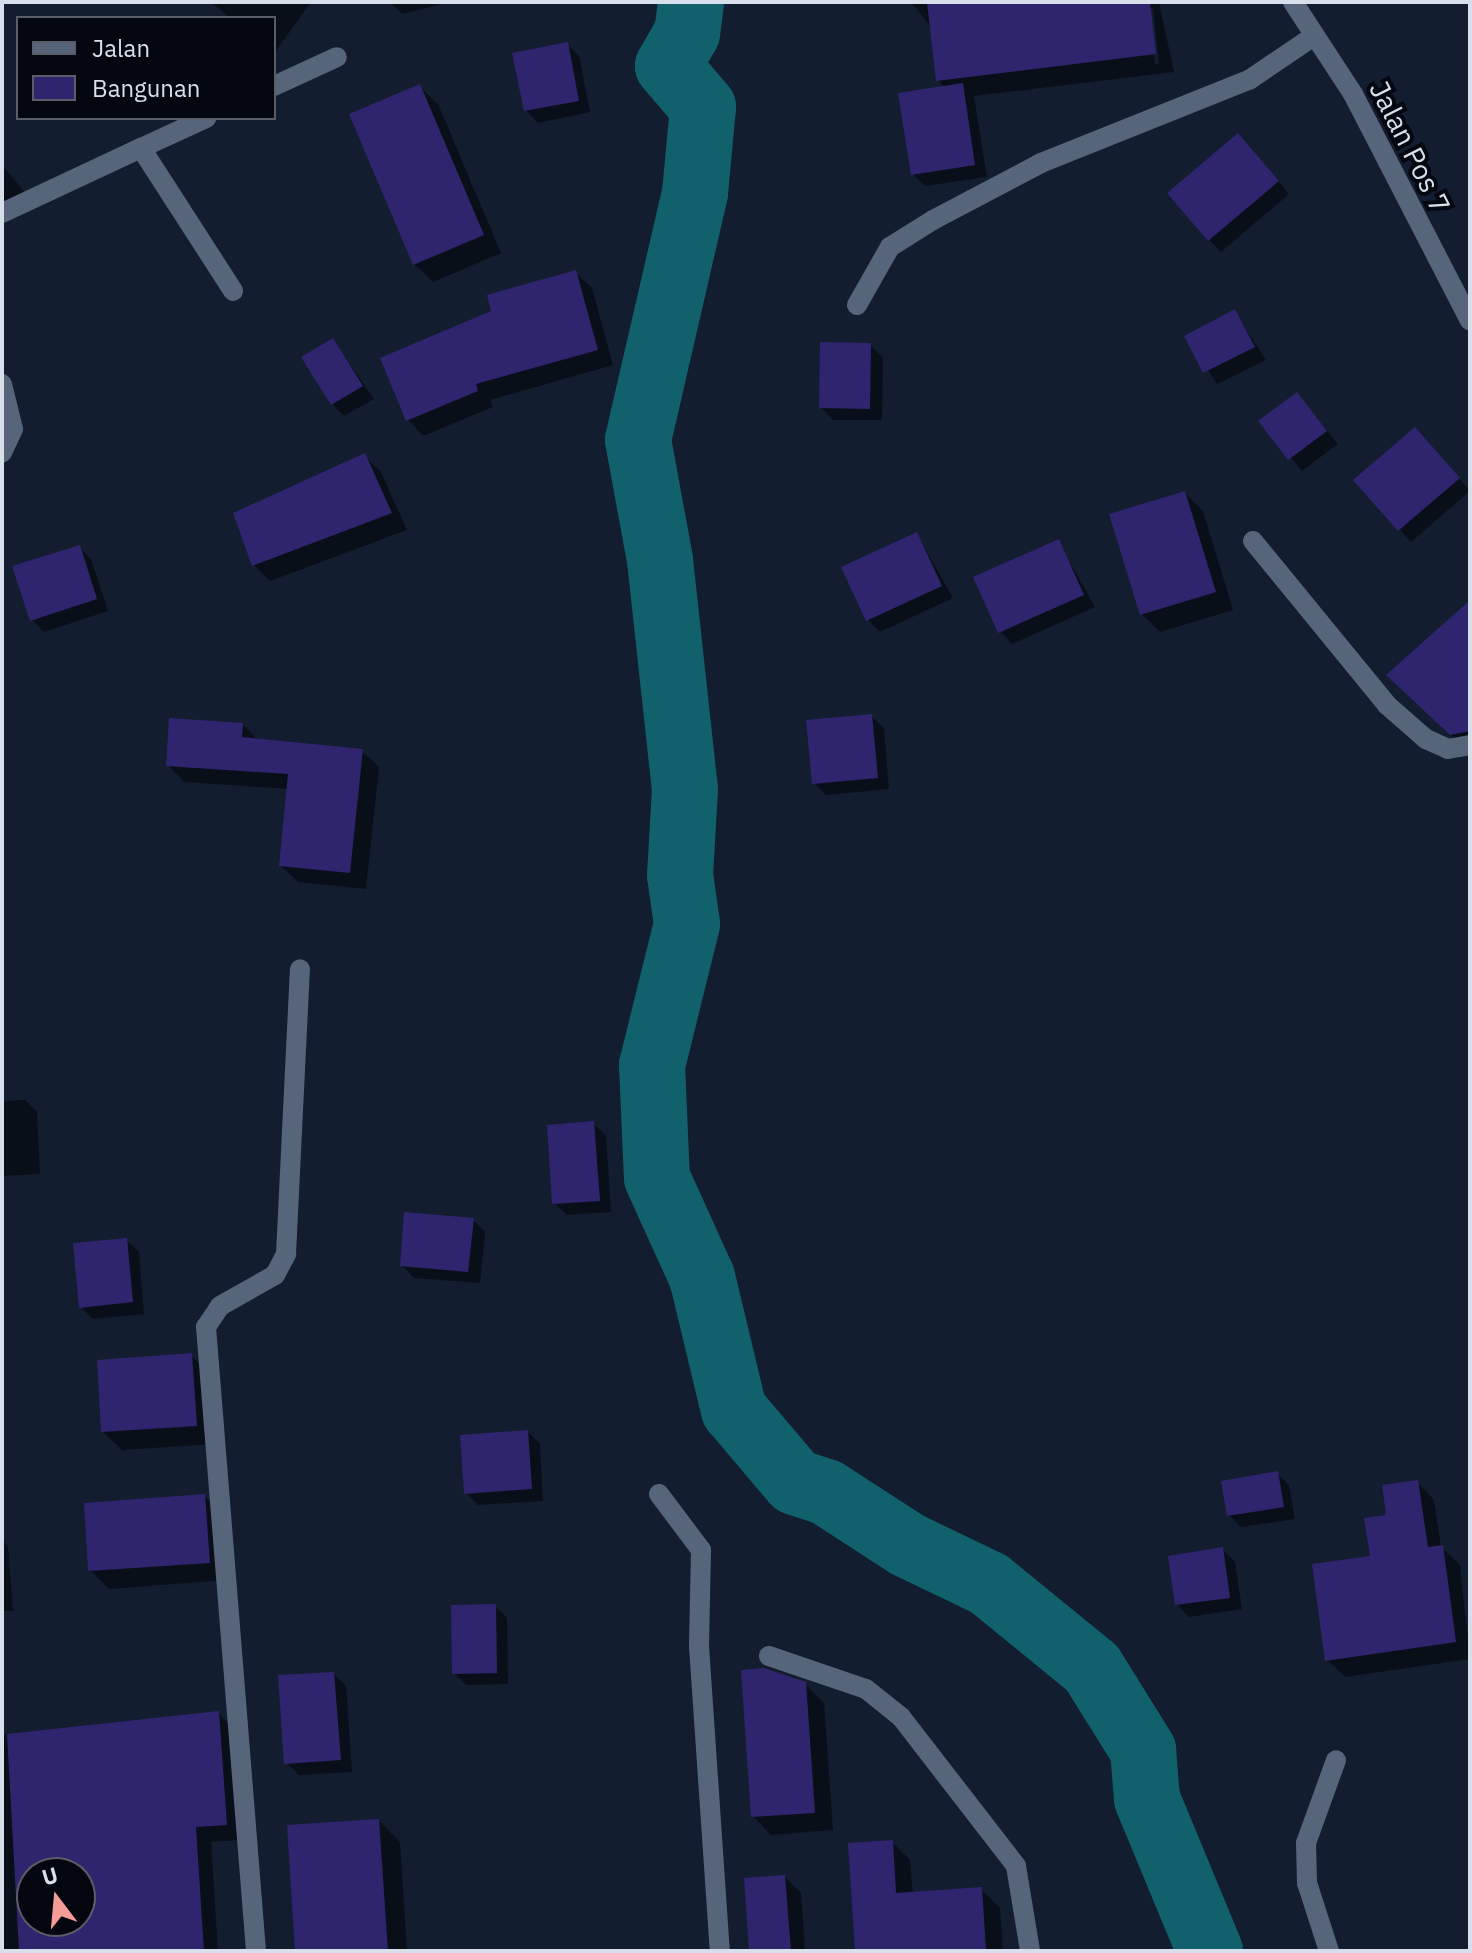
<!DOCTYPE html>
<style>
body{margin:0}
#map{position:relative;width:1472px;height:1953px;overflow:hidden;background:#121d2f;font-family:"IBM Plex Sans",sans-serif}
div>[style]{position:absolute}
.shadow>*{inset:0;background:#0007}
.river>*{height:66px;margin:-33px;padding:0 33px;transform-origin:33px;border-radius:33px;background:#11616c}
.building>*{inset:0;background:#2f256f}
.minor>*{height:20px;margin:-10px;padding:0 10px;transform-origin:10px;border-radius:10px;background:#57657a}
span{translate:-50% -50%;white-space:nowrap;text-align:center;line-height:1.15;-webkit-text-stroke:8px #04070f;paint-order:stroke}
.street-label{font-size:28px;color:#d7dfeb}
.frame{position:absolute;inset:0;border:4px solid #d7dfeb;pointer-events:none}
.legend{position:absolute;left:16px;top:16px;width:260px;height:104px;box-sizing:border-box;background:#04070f;border:2px solid #585d67;margin:0;padding:10px 14px;list-style:none;font-size:24px;color:#d7dfeb}
.legend li{display:flex;align-items:center;gap:16px;height:40px}
.legend b{width:40px;border:2px solid #585d67}
.north{position:absolute;left:16px;top:1857px;width:80px;height:80px;box-sizing:border-box;background:#04070f;border:2px solid #585d67;border-radius:50%;rotate:344deg;font-size:22px;font-weight:700;line-height:32px;text-align:center;color:#d7dfeb}
.north::after{content:'';display:block;margin:auto;width:28px;height:36px;background:#f59c96;clip-path:polygon(50% 0,100% 100%,50% 72%,0 100%)}
</style>
<div id="map">
<div class="shadow">
<i style="clip-path:polygon(211px 2px,311px 2px,276px 51px,274px 18px,230px 18px)"></i>
<i style="clip-path:polygon(390px 2px,450px 2px,402px 14px)"></i>
<i style="clip-path:polygon(evenodd,911px 2px,1159px 2px,1174px 72px,974px 96px,987px 177px,925px 186px,913px 174px,945px 88px,938px 80px,931px 27px,911px 2px,1149px 8px,1153px 8px,1159px 64px,1155px 64px,1149px 8px)"></i>
<i style="clip-path:polygon(567px 44px,579px 56px,590px 112px,538px 123px,526px 110px)"></i>
<i style="clip-path:polygon(419px 86px,438px 104px,501px 253px,433px 282px,414px 264px)"></i>
<i style="clip-path:polygon(1250px 147px,1289px 194px,1221px 252px,1209px 240px)"></i>
<i style="clip-path:polygon(2px 165px,31px 200px,2px 223px)"></i>
<i style="clip-path:polygon(576px 273px,592px 288px,613px 365px,490px 400px,493px 407px,423px 436px,408px 420px,494px 312px)"></i>
<i style="clip-path:polygon(1235px 312px,1266px 360px,1217px 384px,1187px 337px)"></i>
<i style="clip-path:polygon(333px 340px,374px 399px,344px 416px,332px 404px)"></i>
<i style="clip-path:polygon(870px 345px,883px 357px,882px 420px,833px 420px,821px 407px)"></i>
<i style="clip-path:polygon(1297px 395px,1338px 444px,1302px 471px,1261px 422px)"></i>
<i style="clip-path:polygon(1427px 441px,1470px 491px,1411px 542px,1356px 480px)"></i>
<i style="clip-path:polygon(364px 456px,381px 472px,407px 530px,270px 581px,254px 565px)"></i>
<i style="clip-path:polygon(1185px 493px,1203px 511px,1233px 610px,1160px 632px,1142px 614px)"></i>
<i style="clip-path:polygon(917px 534px,953px 598px,880px 632px,868px 620px)"></i>
<i style="clip-path:polygon(1058px 541px,1095px 607px,1012px 644px,1000px 631px)"></i>
<i style="clip-path:polygon(79px 547px,91px 559px,108px 611px,44px 632px,32px 620px)"></i>
<i style="clip-path:polygon(1470px 614px,1470px 753px,1407px 693px)"></i>
<i style="clip-path:polygon(871px 716px,884px 728px,889px 789px,826px 795px,814px 783px)"></i>
<i style="clip-path:polygon(242px 724px,258px 740px,362px 751px,379px 767px,366px 889px,298px 882px,281px 866px,289px 789px,184px 782px,168px 765px)"></i>
<i style="clip-path:polygon(25px 1100px,37px 1112px,40px 1174px,2px 1176px,2px 1101px)"></i>
<i style="clip-path:polygon(594px 1124px,606px 1136px,611px 1212px,567px 1215px,554px 1203px)"></i>
<i style="clip-path:polygon(473px 1220px,485px 1232px,480px 1283px,414px 1278px,402px 1265px)"></i>
<i style="clip-path:polygon(126px 1240px,139px 1252px,144px 1314px,93px 1319px,81px 1307px)"></i>
<i style="clip-path:polygon(191px 1355px,210px 1374px,214px 1444px,122px 1450px,103px 1432px)"></i>
<i style="clip-path:polygon(528px 1432px,540px 1444px,543px 1501px,478px 1505px,466px 1493px)"></i>
<i style="clip-path:polygon(1277px 1473px,1289px 1485px,1295px 1519px,1241px 1527px,1229px 1515px)"></i>
<i style="clip-path:polygon(1417px 1482px,1434px 1500px,1441px 1547px,1460px 1565px,1470px 1659px,1345px 1677px,1327px 1660px,1388px 1516px)"></i>
<i style="clip-path:polygon(204px 1496px,223px 1515px,227px 1580px,109px 1589px,90px 1570px)"></i>
<i style="clip-path:polygon(2px 1540px,8px 1546px,13px 1611px,2px 1611px)"></i>
<i style="clip-path:polygon(1222px 1549px,1235px 1562px,1242px 1609px,1189px 1617px,1177px 1604px)"></i>
<i style="clip-path:polygon(495px 1606px,507px 1618px,508px 1684px,466px 1685px,454px 1673px)"></i>
<i style="clip-path:polygon(334px 1674px,346px 1686px,352px 1772px,299px 1775px,286px 1763px)"></i>
<i style="clip-path:polygon(805px 1684px,824px 1703px,833px 1830px,771px 1835px,753px 1816px)"></i>
<i style="clip-path:polygon(evenodd,218px 1713px,234px 1729px,241px 1840px,211px 1842px,218px 1951px,2px 1951px,2px 1735px,218px 1713px,32px 1873px,80px 1873px,80px 1921px,32px 1921px,32px 1873px)"></i>
<i style="clip-path:polygon(379px 1821px,400px 1842px,407px 1951px,297px 1951px)"></i>
<i style="clip-path:polygon(892px 1842px,910px 1860px,913px 1894px,981px 1889px,1000px 1908px,1003px 1951px,857px 1951px)"></i>
<i style="clip-path:polygon(785px 1877px,801px 1893px,805px 1951px,752px 1951px)"></i>
</div>
<div class="river">
<i style="left:691px;top:2px;width:31px;rotate:97deg"></i>
<i style="left:687px;top:33px;width:38px;rotate:120deg"></i>
<i style="left:668px;top:66px;width:54px;rotate:49.5deg"></i>
<i style="left:703px;top:107px;width:86px;rotate:95.3deg"></i>
<i style="left:695px;top:193px;width:253px;rotate:103deg"></i>
<i style="left:638px;top:440px;width:122px;rotate:79.6deg"></i>
<i style="left:660px;top:560px;width:230px;rotate:83.8deg"></i>
<i style="left:685px;top:789px;width:86px;rotate:93.3deg"></i>
<i style="left:680px;top:875px;width:49px;rotate:81.9deg"></i>
<i style="left:687px;top:924px;width:145px;rotate:103.9deg"></i>
<i style="left:652px;top:1065px;width:113px;rotate:87.5deg"></i>
<i style="left:657px;top:1178px;width:109px;rotate:65.6deg"></i>
<i style="left:702px;top:1277px;width:137px;rotate:76.5deg"></i>
<i style="left:734px;top:1410px;width:94px;rotate:49.7deg"></i>
<i style="left:795px;top:1482px;width:33px;rotate:18deg"></i>
<i style="left:826px;top:1492px;width:98px;rotate:32.9deg"></i>
<i style="left:908px;top:1545px;width:90px;rotate:25.7deg"></i>
<i style="left:989px;top:1584px;width:133px;rotate:39.2deg"></i>
<i style="left:1092px;top:1668px;width:97px;rotate:58.1deg"></i>
<i style="left:1143px;top:1750px;width:49px;rotate:85.3deg"></i>
<i style="left:1147px;top:1799px;width:165px;rotate:67.5deg"></i>
</div>
<div class="building">
<i style="clip-path:polygon(927px 2px,1150px 2px,1156px 54px,936px 81px)"></i>
<i style="clip-path:polygon(568px 42px,579px 101px,524px 111px,512px 53px)"></i>
<i style="clip-path:polygon(963px 83px,975px 165px,911px 175px,898px 93px)"></i>
<i style="clip-path:polygon(420px 84px,484px 235px,413px 265px,349px 114px)"></i>
<i style="clip-path:polygon(1238px 133px,1279px 181px,1208px 241px,1167px 193px)"></i>
<i style="clip-path:polygon(576px 270px,598px 350px,476px 384px,478px 391px,406px 421px,380px 358px,491px 311px,487px 295px)"></i>
<i style="clip-path:polygon(1235px 309px,1255px 347px,1203px 373px,1184px 336px)"></i>
<i style="clip-path:polygon(333px 338px,363px 386px,331px 405px,301px 357px)"></i>
<i style="clip-path:polygon(820px 342px,871px 343px,870px 409px,819px 408px)"></i>
<i style="clip-path:polygon(1297px 392px,1327px 431px,1288px 460px,1258px 421px)"></i>
<i style="clip-path:polygon(1415px 427px,1460px 478px,1398px 531px,1353px 480px)"></i>
<i style="clip-path:polygon(365px 453px,392px 513px,252px 566px,233px 513px)"></i>
<i style="clip-path:polygon(1185px 491px,1216px 592px,1140px 615px,1109px 514px)"></i>
<i style="clip-path:polygon(917px 532px,942px 586px,866px 621px,841px 567px)"></i>
<i style="clip-path:polygon(1059px 539px,1084px 595px,998px 633px,973px 577px)"></i>
<i style="clip-path:polygon(80px 545px,97px 599px,30px 621px,12px 566px)"></i>
<i style="clip-path:polygon(1470px 600px,1470px 731px,1450px 735px,1386px 675px)"></i>
<i style="clip-path:polygon(872px 714px,878px 778px,812px 784px,806px 720px)"></i>
<i style="clip-path:polygon(169px 718px,243px 723px,242px 737px,363px 749px,350px 873px,279px 866px,288px 774px,166px 766px)"></i>
<i style="clip-path:polygon(594px 1121px,600px 1201px,552px 1204px,547px 1125px)"></i>
<i style="clip-path:polygon(404px 1212px,474px 1218px,468px 1272px,400px 1266px)"></i>
<i style="clip-path:polygon(127px 1238px,133px 1302px,79px 1308px,73px 1243px)"></i>
<i style="clip-path:polygon(192px 1353px,197px 1426px,101px 1432px,97px 1360px)"></i>
<i style="clip-path:polygon(528px 1430px,532px 1489px,464px 1494px,460px 1435px)"></i>
<i style="clip-path:polygon(1278px 1471px,1284px 1507px,1227px 1516px,1221px 1481px)"></i>
<i style="clip-path:polygon(1418px 1480px,1428px 1547px,1443px 1545px,1456px 1642px,1325px 1661px,1312px 1564px,1370px 1556px,1364px 1518px,1386px 1515px,1382px 1485px)"></i>
<i style="clip-path:polygon(205px 1494px,210px 1563px,88px 1571px,84px 1503px)"></i>
<i style="clip-path:polygon(1223px 1547px,1230px 1598px,1175px 1605px,1168px 1556px)"></i>
<i style="clip-path:polygon(496px 1604px,497px 1673px,452px 1674px,451px 1605px)"></i>
<i style="clip-path:polygon(764px 1668px,806px 1682px,815px 1813px,751px 1817px,741px 1670px)"></i>
<i style="clip-path:polygon(334px 1672px,341px 1760px,284px 1764px,278px 1675px)"></i>
<i style="clip-path:polygon(evenodd,219px 1711px,227px 1825px,196px 1827px,204px 1951px,19px 1951px,7px 1734px,219px 1711px,32px 1873px,80px 1873px,80px 1921px,32px 1921px,32px 1873px)"></i>
<i style="clip-path:polygon(379px 1819px,388px 1951px,295px 1951px,287px 1825px)"></i>
<i style="clip-path:polygon(893px 1840px,896px 1893px,982px 1887px,986px 1951px,855px 1951px,848px 1843px)"></i>
<i style="clip-path:polygon(785px 1875px,791px 1951px,749px 1951px,744px 1878px)"></i>
</div>
<div class="minor">
<i style="left:1293px;top:2px;width:110px;rotate:56.9deg"></i>
<i style="left:1353px;top:94px;width:255px;rotate:62.7deg"></i>
<i style="left:274px;top:86px;width:69px;rotate:-24.7deg"></i>
<i style="left:141px;top:148px;width:72px;rotate:-24.8deg"></i>
<i style="left:2px;top:213px;width:153px;rotate:-25.1deg"></i>
<i style="left:141px;top:148px;width:170px;rotate:57.2deg"></i>
<i style="left:857px;top:305px;width:67px;rotate:-60.4deg"></i>
<i style="left:890px;top:247px;width:51px;rotate:-32.1deg"></i>
<i style="left:933px;top:220px;width:122px;rotate:-27.8deg"></i>
<i style="left:1041px;top:163px;width:224px;rotate:-21.8deg"></i>
<i style="left:1249px;top:80px;width:78px;rotate:-34.1deg"></i>
<i style="left:2px;top:384px;width:46px;rotate:76.3deg"></i>
<i style="left:13px;top:429px;width:26px;rotate:115deg"></i>
<i style="left:1253px;top:541px;width:212px;rotate:50.7deg"></i>
<i style="left:1387px;top:705px;width:52px;rotate:41.1deg"></i>
<i style="left:1426px;top:739px;width:24px;rotate:24deg"></i>
<i style="left:1448px;top:749px;width:22px;rotate:-10deg"></i>
<i style="left:659px;top:1494px;width:70px;rotate:53.1deg"></i>
<i style="left:701px;top:1550px;width:96px;rotate:91.2deg"></i>
<i style="left:699px;top:1646px;width:306px;rotate:86.1deg"></i>
<i style="left:769px;top:1656px;width:102px;rotate:18.8deg"></i>
<i style="left:866px;top:1689px;width:45px;rotate:38.7deg"></i>
<i style="left:901px;top:1717px;width:188px;rotate:52.3deg"></i>
<i style="left:1016px;top:1866px;width:86px;rotate:80.6deg"></i>
<i style="left:256px;top:1951px;width:626px;rotate:-94.58deg"></i>
<i style="left:206px;top:1327px;width:25px;rotate:-56deg"></i>
<i style="left:220px;top:1306px;width:63px;rotate:-29.4deg"></i>
<i style="left:275px;top:1275px;width:24px;rotate:-62deg"></i>
<i style="left:286px;top:1254px;width:285px;rotate:-87.2deg"></i>
<i style="left:1329px;top:1951px;width:71px;rotate:-107.9deg"></i>
<i style="left:1307px;top:1883px;width:40px;rotate:-91.4deg"></i>
<i style="left:1306px;top:1843px;width:88px;rotate:-70.1deg"></i>
</div>
<div class="street-label">
<span style="left:1410px;top:147px;rotate:63deg">Jalan Pos 7</span>
</div>
<div class="frame"></div>
<ul class="legend">
<li><b style="height:10px;background:#57657a"></b>Jalan</li>
<li><b style="height:22px;background:#2f256f"></b>Bangunan</li>
</ul>
<div class="north">U</div>
</div>
